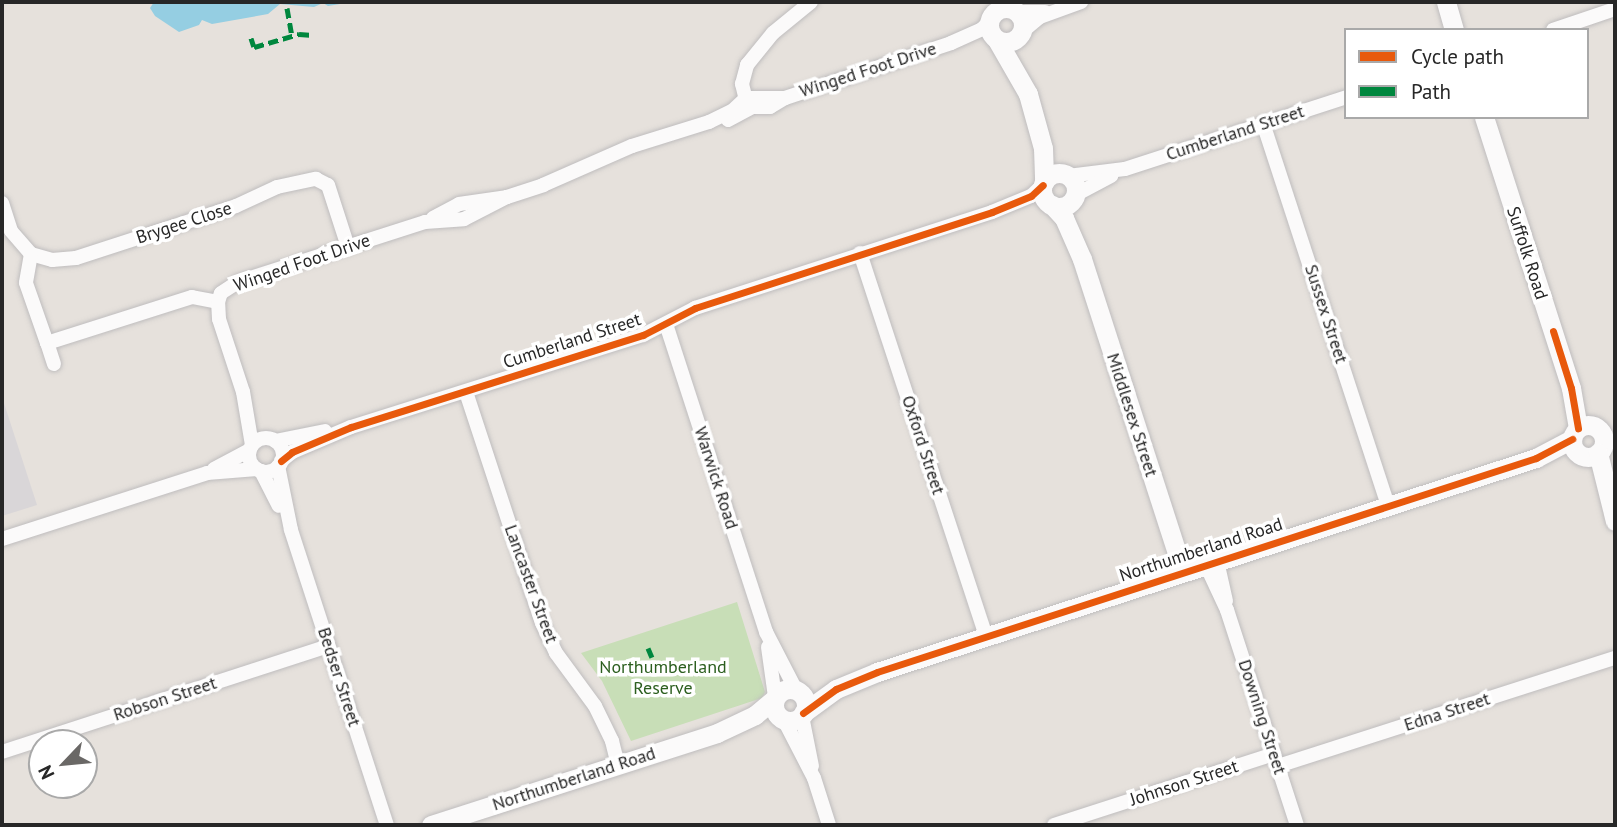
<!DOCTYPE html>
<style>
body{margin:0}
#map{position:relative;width:1617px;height:827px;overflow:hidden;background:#e6e1dc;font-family:"PT Sans",sans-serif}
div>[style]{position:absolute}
.industrial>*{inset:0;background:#d9d6d8}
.green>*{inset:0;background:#c8deb7}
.water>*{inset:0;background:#95cee2}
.roads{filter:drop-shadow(0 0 2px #bfbdbe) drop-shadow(0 0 2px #bfbdbe)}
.street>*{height:14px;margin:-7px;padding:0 7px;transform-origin:7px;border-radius:7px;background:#fbfafa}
.street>.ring{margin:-7px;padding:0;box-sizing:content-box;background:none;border:14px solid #fbfafa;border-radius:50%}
.secondary>*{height:19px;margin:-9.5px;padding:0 9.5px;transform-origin:9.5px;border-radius:9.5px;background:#fbfafa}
.secondary>.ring{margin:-9.5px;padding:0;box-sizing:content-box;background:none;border:19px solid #fbfafa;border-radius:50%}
.quiet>*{height:5px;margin-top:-2.5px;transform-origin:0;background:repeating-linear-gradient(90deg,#00873e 0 10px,transparent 0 15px)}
.cycleway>*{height:7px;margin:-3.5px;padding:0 3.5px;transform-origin:3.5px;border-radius:3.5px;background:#e8590c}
span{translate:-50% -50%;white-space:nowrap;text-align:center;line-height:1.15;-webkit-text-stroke:7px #fff;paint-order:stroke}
.street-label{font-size:18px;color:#272727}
.park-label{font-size:18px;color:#2b5e1e}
.frame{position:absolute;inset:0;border:4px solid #272727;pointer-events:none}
.legend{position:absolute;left:1344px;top:28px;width:245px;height:91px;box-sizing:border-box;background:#fff;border:2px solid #a9a9a9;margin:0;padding:9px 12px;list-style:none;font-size:21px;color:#272727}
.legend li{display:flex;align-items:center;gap:14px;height:35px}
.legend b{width:35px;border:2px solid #a9a9a9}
.north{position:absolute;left:28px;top:729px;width:70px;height:70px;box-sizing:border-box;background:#fff;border:2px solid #a9a9a9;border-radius:50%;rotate:244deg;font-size:19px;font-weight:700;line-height:28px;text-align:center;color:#272727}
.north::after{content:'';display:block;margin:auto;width:24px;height:32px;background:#6a6866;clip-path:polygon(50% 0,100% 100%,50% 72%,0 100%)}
</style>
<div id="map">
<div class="industrial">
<i style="clip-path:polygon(2px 397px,37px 505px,2px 516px)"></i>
</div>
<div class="green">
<i style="clip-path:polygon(737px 602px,765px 692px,762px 698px,631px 741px,602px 681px,581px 653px)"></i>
</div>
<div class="water">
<i style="clip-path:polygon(154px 2px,352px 2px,328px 6px,323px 3px,314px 7px,280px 4px,268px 14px,212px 24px,202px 20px,199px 25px,179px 32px,155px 16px,150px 8px)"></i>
</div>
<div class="roads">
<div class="street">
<i style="left:1016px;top:12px;width:29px"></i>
<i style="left:1553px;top:30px;width:65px;rotate:-18.7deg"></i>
<i style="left:1022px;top:32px;width:23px;rotate:-40deg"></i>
<i style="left:1040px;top:17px;width:44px;rotate:-20.1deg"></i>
<i style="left:747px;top:104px;width:21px;rotate:-104deg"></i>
<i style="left:742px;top:84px;width:20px;rotate:-75deg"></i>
<i style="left:747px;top:65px;width:41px;rotate:-50.9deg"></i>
<i style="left:773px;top:33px;width:49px;rotate:-39.2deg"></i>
<i style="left:728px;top:120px;width:27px;rotate:-28deg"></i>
<i style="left:752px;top:107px;width:18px"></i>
<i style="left:770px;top:107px;width:17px;rotate:-31deg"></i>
<i style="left:785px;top:98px;width:175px;rotate:-18.3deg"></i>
<i style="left:951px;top:43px;width:34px;rotate:-24deg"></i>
<i style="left:982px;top:29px;width:10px;rotate:-45deg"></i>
<i style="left:1263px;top:123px;width:403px;rotate:71.9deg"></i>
<i style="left:1068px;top:176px;width:57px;rotate:-7deg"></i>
<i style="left:1125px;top:169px;width:232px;rotate:-18deg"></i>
<i style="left:1075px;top:195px;width:41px;rotate:-27.8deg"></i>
<i style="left:2px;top:203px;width:29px;rotate:72deg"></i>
<i style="left:11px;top:231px;width:30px;rotate:49deg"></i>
<i style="left:31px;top:254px;width:22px;rotate:16deg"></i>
<i style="left:52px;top:260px;width:24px;rotate:-5deg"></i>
<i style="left:76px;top:258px;width:168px;rotate:-18deg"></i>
<i style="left:236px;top:206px;width:45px;rotate:-24.9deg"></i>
<i style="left:277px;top:187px;width:40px;rotate:-12deg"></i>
<i style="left:316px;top:179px;width:13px;rotate:27deg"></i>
<i style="left:328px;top:185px;width:65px;rotate:72.1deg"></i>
<i style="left:433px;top:218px;width:30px;rotate:-28deg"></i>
<i style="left:459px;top:204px;width:49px;rotate:-8.3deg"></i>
<i style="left:507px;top:197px;width:38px;rotate:-18deg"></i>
<i style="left:543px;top:185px;width:97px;rotate:-23.7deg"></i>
<i style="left:632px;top:146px;width:81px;rotate:-17.3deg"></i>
<i style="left:709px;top:122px;width:25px;rotate:-26deg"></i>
<i style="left:732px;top:111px;width:19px;rotate:-43deg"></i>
<i style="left:746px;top:98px;width:39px"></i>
<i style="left:860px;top:253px;width:404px;rotate:71.8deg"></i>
<i style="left:31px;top:254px;width:29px;rotate:100deg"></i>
<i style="left:26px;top:283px;width:64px;rotate:70.7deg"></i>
<i style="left:666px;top:324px;width:324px;rotate:72deg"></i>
<i style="left:766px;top:632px;width:65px;rotate:62.7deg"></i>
<i style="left:54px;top:364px;width:22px;rotate:-108deg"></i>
<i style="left:47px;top:343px;width:152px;rotate:-17.6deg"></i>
<i style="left:192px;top:297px;width:26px;rotate:11deg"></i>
<i style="left:466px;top:392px;width:243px;rotate:71.8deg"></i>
<i style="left:542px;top:623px;width:33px;rotate:65deg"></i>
<i style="left:556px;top:653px;width:66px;rotate:53.7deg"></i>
<i style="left:595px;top:706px;width:39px;rotate:64deg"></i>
<i style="left:612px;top:741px;width:25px;rotate:76deg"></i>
<i class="ring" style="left:249px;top:438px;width:20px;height:20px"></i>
<i style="left:275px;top:441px;width:51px;rotate:-11.3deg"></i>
<i style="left:252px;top:445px;width:54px;rotate:-99.6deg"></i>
<i style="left:243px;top:392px;width:77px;rotate:-108.2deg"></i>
<i style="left:219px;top:319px;width:17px;rotate:-93deg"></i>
<i style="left:218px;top:302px;width:9px;rotate:-72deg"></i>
<i style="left:221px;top:293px;width:20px;rotate:-33deg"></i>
<i style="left:238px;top:282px;width:196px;rotate:-17.8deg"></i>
<i style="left:425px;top:222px;width:39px;rotate:-4deg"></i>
<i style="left:464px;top:219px;width:48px;rotate:-27.1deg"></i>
<i style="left:281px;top:461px;width:14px;rotate:-39deg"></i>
<i style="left:292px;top:452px;width:64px;rotate:-23deg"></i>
<i style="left:351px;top:427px;width:306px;rotate:-17.5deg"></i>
<i style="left:643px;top:335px;width:59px;rotate:-27.4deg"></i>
<i style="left:695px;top:308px;width:312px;rotate:-17.9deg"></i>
<i style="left:992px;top:212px;width:42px;rotate:-22.3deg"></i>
<i style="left:1031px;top:196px;width:16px;rotate:-43deg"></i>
<i style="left:278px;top:466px;width:65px;rotate:78.5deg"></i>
<i style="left:291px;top:530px;width:310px;rotate:72deg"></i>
<i style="left:214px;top:469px;width:40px;rotate:-28deg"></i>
<i style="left:261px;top:471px;width:39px;rotate:63deg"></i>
<i style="left:2px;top:539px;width:215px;rotate:-17.8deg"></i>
<i style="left:207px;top:473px;width:50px;rotate:-4.6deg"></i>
<i style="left:1217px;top:561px;width:41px;rotate:77.3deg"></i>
<i style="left:1206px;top:565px;width:50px;rotate:65deg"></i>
<i style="left:1227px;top:610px;width:226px;rotate:72deg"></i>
<i style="left:768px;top:647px;width:50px;rotate:82deg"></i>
<i style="left:802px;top:716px;width:51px;rotate:78.7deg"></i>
<i style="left:784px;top:720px;width:65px;rotate:62.7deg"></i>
<i style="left:814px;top:778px;width:49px;rotate:72.3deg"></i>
<i style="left:2px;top:752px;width:343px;rotate:-18deg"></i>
<i style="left:1278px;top:766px;width:354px;rotate:-17.8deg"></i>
<i style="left:1054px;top:825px;width:231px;rotate:-17.9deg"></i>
</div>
<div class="secondary">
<i style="left:1446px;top:2px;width:29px;rotate:74deg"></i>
<i class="ring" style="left:989px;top:8px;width:15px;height:15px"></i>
<i style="left:997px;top:40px;width:62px;rotate:60.1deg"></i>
<i style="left:1028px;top:94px;width:56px;rotate:74.5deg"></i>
<i style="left:1043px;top:148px;width:34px;rotate:88deg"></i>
<i style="left:1484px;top:117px;width:285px;rotate:72.2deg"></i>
<i style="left:1571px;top:388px;width:41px;rotate:80.1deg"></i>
<i class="ring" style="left:1042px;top:173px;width:15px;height:15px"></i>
<i style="left:1052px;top:205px;width:18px;rotate:47deg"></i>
<i style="left:1064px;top:218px;width:45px;rotate:66.3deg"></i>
<i style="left:1082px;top:259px;width:329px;rotate:72.1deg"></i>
<i class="ring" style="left:1572px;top:425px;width:13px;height:13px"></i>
<i style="left:1598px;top:453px;width:70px;rotate:76deg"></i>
<i class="ring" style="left:774px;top:689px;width:13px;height:13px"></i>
<i style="left:803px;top:713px;width:41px;rotate:-36deg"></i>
<i style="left:836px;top:689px;width:44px;rotate:-22.5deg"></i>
<i style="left:877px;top:672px;width:693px;rotate:-17.99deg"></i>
<i style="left:1536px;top:458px;width:41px;rotate:-27.8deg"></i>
<i style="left:431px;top:825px;width:300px;rotate:-17.8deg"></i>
<i style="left:717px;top:733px;width:42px;rotate:-25.3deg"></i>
<i style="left:755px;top:715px;width:25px;rotate:-40deg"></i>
</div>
</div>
<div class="quiet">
<i style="left:287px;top:8px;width:29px;rotate:80deg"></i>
<i style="left:251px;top:38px;width:9px;rotate:72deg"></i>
<i style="left:254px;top:47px;width:47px;rotate:-16.1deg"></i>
<i style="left:299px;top:34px;width:14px;rotate:4deg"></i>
<i style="left:648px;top:648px;width:13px;rotate:67deg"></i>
</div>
<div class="cycleway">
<i style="left:1553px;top:331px;width:60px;rotate:72.5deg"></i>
<i style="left:1571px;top:388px;width:41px;rotate:80.1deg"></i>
<i style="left:281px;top:461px;width:14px;rotate:-39deg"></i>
<i style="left:292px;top:452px;width:64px;rotate:-23deg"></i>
<i style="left:351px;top:427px;width:306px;rotate:-17.5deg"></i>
<i style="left:643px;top:335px;width:59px;rotate:-27.4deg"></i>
<i style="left:695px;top:308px;width:312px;rotate:-17.9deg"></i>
<i style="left:992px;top:212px;width:42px;rotate:-22.3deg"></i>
<i style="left:1031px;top:196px;width:16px;rotate:-43deg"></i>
<i style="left:803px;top:713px;width:41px;rotate:-36deg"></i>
<i style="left:836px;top:689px;width:44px;rotate:-22.5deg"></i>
<i style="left:877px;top:672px;width:693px;rotate:-17.99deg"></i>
<i style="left:1536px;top:458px;width:41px;rotate:-27.8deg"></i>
</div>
<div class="street-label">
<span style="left:868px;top:70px;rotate:-18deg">Winged Foot Drive</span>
<span style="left:1235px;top:133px;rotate:-18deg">Cumberland Street</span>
<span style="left:184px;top:223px;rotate:-18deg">Brygee Close</span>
<span style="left:1527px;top:253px;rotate:72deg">Suffolk Road</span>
<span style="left:302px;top:263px;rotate:-19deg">Winged Foot Drive</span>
<span style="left:1326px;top:314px;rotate:72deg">Sussex Street</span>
<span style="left:572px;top:341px;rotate:-18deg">Cumberland Street</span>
<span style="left:1132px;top:415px;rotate:72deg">Middlesex Street</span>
<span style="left:923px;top:445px;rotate:72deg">Oxford Street</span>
<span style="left:716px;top:478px;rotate:72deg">Warwick Road</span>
<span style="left:1201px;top:550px;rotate:-18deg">Northumberland Road</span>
<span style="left:531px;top:584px;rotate:70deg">Lancaster Street</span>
<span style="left:339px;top:677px;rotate:72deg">Bedser Street</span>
<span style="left:165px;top:699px;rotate:-18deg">Robson Street</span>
<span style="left:1447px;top:712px;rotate:-18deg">Edna Street</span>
<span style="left:1262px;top:717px;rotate:72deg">Downing Street</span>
<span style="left:574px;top:779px;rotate:-18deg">Northumberland Road</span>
<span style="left:1184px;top:783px;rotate:-18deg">Johnson Street</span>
</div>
<div class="park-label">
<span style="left:663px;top:678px">Northumberland<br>Reserve</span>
</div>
<div class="frame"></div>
<ul class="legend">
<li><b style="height:9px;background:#e8590c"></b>Cycle path</li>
<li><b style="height:9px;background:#00873e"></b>Path</li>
</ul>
<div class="north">N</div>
</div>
